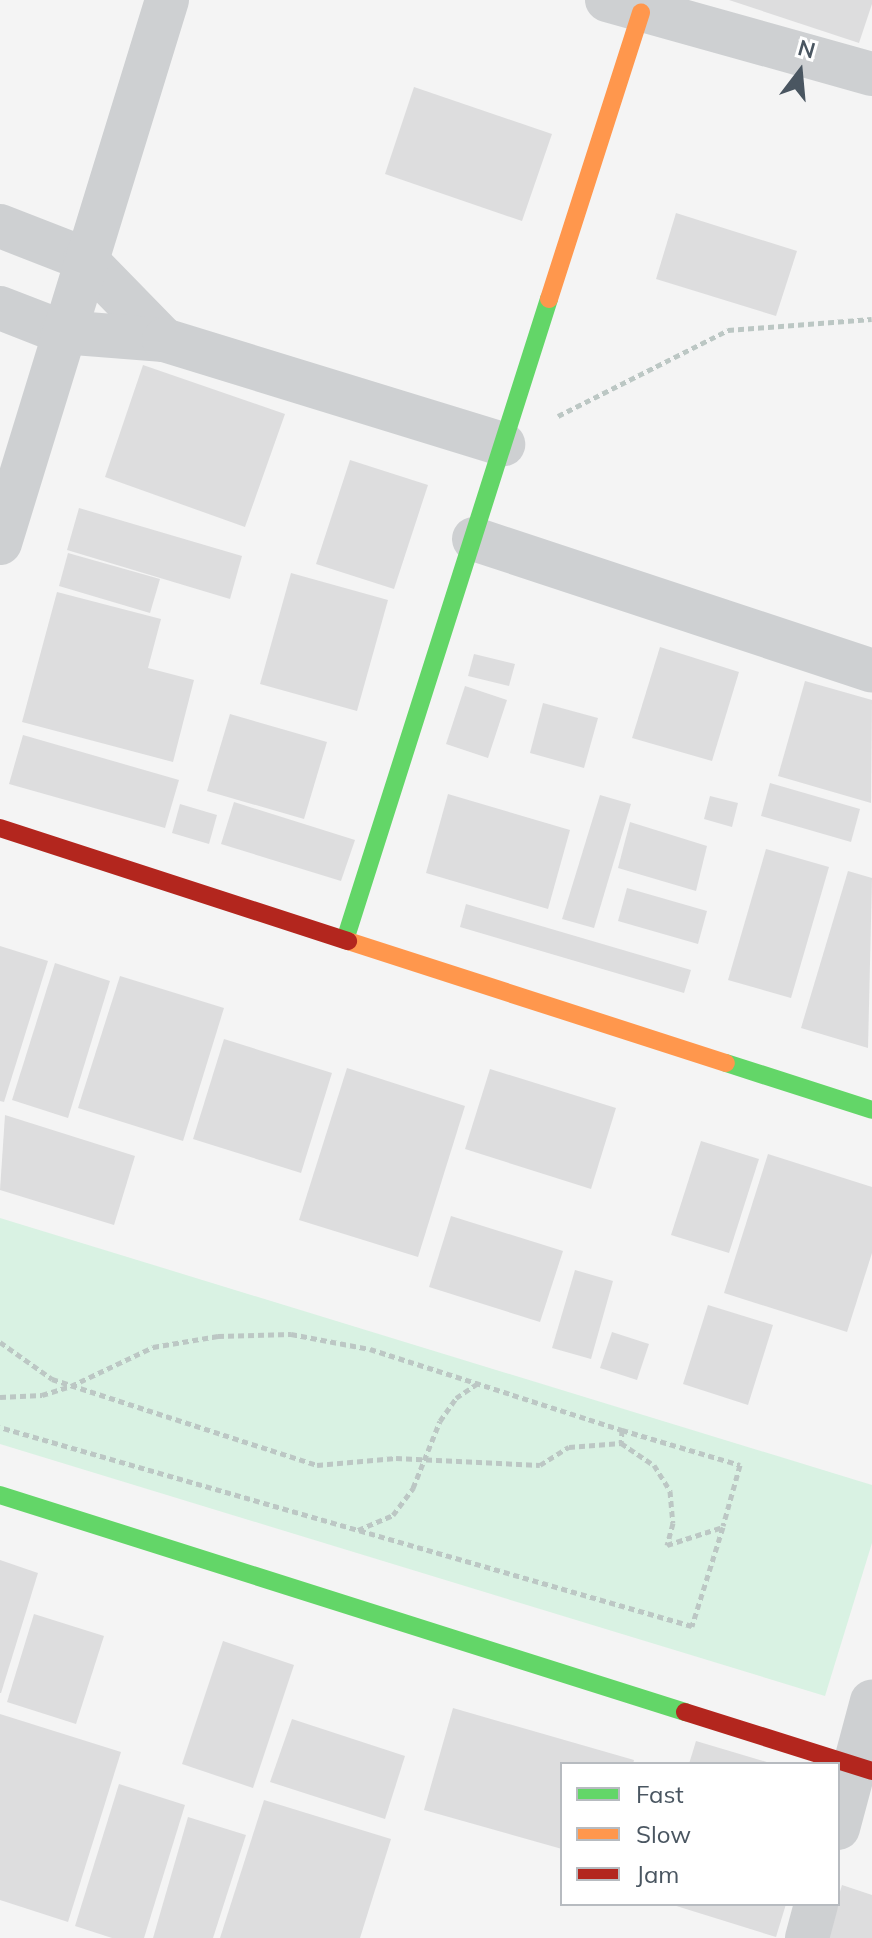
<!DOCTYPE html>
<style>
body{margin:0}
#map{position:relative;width:872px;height:1938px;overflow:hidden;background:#f4f4f4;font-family:Mulish,sans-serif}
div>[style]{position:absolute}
.green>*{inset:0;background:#d9f2e3}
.building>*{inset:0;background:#ddddde}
.path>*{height:5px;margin-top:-2.5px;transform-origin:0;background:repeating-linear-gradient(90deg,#bcc7c4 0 6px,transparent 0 10px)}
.street>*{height:44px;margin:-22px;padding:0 22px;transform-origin:22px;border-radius:22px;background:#ced0d2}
.fast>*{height:18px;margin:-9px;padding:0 9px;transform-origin:9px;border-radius:9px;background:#63d668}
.slow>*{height:18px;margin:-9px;padding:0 9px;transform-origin:9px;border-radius:9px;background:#ff974d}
.jam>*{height:18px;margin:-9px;padding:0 9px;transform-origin:9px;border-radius:9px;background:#b3261e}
span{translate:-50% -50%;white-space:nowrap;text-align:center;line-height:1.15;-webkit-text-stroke:8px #fff;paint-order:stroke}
.legend{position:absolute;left:560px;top:1762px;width:280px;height:144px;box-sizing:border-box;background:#fff;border:2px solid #b7bbc0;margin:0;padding:10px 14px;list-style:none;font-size:24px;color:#4a5661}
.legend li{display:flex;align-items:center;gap:16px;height:40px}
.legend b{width:40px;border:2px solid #b7bbc0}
.north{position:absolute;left:760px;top:32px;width:80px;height:80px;-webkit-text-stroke:6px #fff;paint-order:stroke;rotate:16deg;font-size:22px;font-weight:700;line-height:32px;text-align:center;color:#4a5661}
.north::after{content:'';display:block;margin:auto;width:28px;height:36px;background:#4a5661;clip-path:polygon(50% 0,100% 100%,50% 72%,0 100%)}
</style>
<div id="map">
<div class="green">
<i style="clip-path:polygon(0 1218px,872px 1485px,872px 1543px,825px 1696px,0 1444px)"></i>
</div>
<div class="building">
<i style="clip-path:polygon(729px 0,872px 0,872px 4px,859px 43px)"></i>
<i style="clip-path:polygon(414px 87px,552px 134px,522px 221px,385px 174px)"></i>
<i style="clip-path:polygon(676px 213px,797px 251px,776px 316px,656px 279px)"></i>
<i style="clip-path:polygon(143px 365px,285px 414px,245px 527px,105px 477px)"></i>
<i style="clip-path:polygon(350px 460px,428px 485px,394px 589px,316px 564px)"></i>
<i style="clip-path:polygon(79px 508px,242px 556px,230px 599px,67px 550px)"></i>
<i style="clip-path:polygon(68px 553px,160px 579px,150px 613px,59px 586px)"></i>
<i style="clip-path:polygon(291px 573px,388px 600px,357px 711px,260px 684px)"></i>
<i style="clip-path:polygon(57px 592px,161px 619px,148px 668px,194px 680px,173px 762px,22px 722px)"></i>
<i style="clip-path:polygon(660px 647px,739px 672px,712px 761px,632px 738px)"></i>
<i style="clip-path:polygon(474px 654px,515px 664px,509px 686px,468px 676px)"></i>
<i style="clip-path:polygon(805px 681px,872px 700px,871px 803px,778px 776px)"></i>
<i style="clip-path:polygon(465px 686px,507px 700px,488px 758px,446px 744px)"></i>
<i style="clip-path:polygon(543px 703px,598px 718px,584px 768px,530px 753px)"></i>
<i style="clip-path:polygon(230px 714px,327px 742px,304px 819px,207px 791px)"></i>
<i style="clip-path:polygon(23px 735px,179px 780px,165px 828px,9px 784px)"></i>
<i style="clip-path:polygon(770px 783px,860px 809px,851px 842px,761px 816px)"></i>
<i style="clip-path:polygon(448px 794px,570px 830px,548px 909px,426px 873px)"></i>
<i style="clip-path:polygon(600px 795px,631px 804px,594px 928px,562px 919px)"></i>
<i style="clip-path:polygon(710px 796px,738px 803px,732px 827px,704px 819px)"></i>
<i style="clip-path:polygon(234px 802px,355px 840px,341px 881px,221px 844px)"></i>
<i style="clip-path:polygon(180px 804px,217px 815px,209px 844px,172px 833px)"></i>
<i style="clip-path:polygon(630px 822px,707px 846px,696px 891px,618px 868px)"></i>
<i style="clip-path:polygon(766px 849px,829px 867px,791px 998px,728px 980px)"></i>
<i style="clip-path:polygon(848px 871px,872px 878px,868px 1048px,801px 1028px)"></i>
<i style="clip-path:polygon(627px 888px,707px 911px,698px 944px,618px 921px)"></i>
<i style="clip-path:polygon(466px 904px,691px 970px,684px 993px,460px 927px)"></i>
<i style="clip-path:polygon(0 946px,48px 961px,4px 1102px,0 1101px)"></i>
<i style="clip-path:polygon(55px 963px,110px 981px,68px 1118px,12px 1100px)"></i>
<i style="clip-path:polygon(120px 976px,224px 1008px,183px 1141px,78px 1108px)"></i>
<i style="clip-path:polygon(224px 1039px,332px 1073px,301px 1173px,193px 1139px)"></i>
<i style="clip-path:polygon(347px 1068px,465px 1106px,418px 1257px,299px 1220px)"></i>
<i style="clip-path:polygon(490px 1069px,616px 1108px,591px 1189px,465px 1149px)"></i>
<i style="clip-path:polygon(5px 1115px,135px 1156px,114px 1225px,0 1190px)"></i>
<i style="clip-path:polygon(701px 1141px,759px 1159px,729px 1253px,671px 1235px)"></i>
<i style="clip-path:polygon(768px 1154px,872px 1187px,872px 1253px,847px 1332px,724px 1293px)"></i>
<i style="clip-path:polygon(451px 1216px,563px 1251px,540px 1322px,429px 1287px)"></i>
<i style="clip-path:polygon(575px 1270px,613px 1281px,591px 1359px,552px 1348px)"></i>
<i style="clip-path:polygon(708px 1305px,773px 1325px,748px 1405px,683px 1384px)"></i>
<i style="clip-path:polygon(612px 1332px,649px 1344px,637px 1380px,600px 1368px)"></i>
<i style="clip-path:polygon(0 1560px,38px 1573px,1px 1693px,0 1693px)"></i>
<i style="clip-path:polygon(34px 1614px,104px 1636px,76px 1724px,7px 1702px)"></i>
<i style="clip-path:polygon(223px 1641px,294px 1665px,253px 1788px,182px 1764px)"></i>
<i style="clip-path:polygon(453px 1708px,634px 1760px,633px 1764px,562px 1764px,562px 1849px,424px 1810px)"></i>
<i style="clip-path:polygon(0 1714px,121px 1752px,68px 1922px,0 1900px)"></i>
<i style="clip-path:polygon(292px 1719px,405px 1756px,385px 1819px,270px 1782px)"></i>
<i style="clip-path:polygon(696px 1741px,770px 1763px,770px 1764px,689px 1764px)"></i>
<i style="clip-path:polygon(119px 1784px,185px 1805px,144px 1938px,112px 1938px,75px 1926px)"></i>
<i style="clip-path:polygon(264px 1800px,391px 1839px,360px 1938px,220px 1938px)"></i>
<i style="clip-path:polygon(188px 1817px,246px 1835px,213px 1938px,153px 1938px)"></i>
<i style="clip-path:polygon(842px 1885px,872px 1895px,872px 1938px,826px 1938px)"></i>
<i style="clip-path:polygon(670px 1904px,786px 1904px,776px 1937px)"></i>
</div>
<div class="path">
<i style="left:558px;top:416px;width:191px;rotate:-26.8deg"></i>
<i style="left:728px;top:330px;width:144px;rotate:-4.4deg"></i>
<i style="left:0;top:1342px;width:64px;rotate:35.4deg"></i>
<i style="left:52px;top:1379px;width:279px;rotate:18deg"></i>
<i style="left:317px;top:1465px;width:79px;rotate:-5.1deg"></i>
<i style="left:396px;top:1458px;width:144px;rotate:2.8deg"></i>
<i style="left:540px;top:1465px;width:34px;rotate:-32deg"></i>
<i style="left:569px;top:1447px;width:52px;rotate:-4.4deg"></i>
<i style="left:621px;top:1443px;width:40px;rotate:34deg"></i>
<i style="left:654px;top:1465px;width:31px;rotate:58deg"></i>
<i style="left:670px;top:1491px;width:32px;rotate:85deg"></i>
<i style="left:673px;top:1523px;width:23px;rotate:105deg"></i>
<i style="left:667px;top:1545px;width:59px;rotate:-17.8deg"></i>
<i style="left:723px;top:1527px;width:104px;rotate:107.4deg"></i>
<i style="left:692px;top:1626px;width:720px;rotate:-163.96deg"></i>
<i style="left:0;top:1397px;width:42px;rotate:-2.7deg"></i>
<i style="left:42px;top:1395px;width:30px;rotate:-17deg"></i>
<i style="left:71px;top:1386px;width:91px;rotate:-25.4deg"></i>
<i style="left:153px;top:1347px;width:66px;rotate:-9.6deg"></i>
<i style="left:218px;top:1336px;width:73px;rotate:-1.6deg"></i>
<i style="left:291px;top:1334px;width:80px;rotate:10.8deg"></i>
<i style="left:370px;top:1349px;width:265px;rotate:17.8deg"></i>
<i style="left:622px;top:1430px;width:13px;rotate:94deg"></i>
<i style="left:622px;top:1430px;width:123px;rotate:16.5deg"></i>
<i style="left:740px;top:1465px;width:63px;rotate:105.6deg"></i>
<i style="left:358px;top:1530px;width:38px;rotate:-23deg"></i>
<i style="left:393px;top:1515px;width:34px;rotate:-53deg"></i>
<i style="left:413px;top:1488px;width:72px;rotate:-68.1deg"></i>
<i style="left:440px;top:1421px;width:28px;rotate:-55deg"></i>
<i style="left:456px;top:1398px;width:25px;rotate:-34deg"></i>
</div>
<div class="street">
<i style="left:607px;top:0;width:275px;rotate:15.6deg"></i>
<i style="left:0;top:226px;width:91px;rotate:21.2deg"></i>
<i style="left:85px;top:259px;width:113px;rotate:45.7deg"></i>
<i style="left:0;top:308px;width:66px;rotate:21.2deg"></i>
<i style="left:62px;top:332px;width:102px;rotate:4.5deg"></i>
<i style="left:164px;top:340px;width:355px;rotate:17.1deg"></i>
<i style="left:474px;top:539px;width:419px;rotate:18.3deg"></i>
<i style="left:0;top:543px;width:568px;rotate:-72.9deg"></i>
<i style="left:838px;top:1828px;width:131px;rotate:-75deg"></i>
<i style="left:807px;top:1938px;width:35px;rotate:-75deg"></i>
</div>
<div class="fast">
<i style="left:345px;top:940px;width:673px;rotate:-72.35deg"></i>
<i style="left:726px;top:1063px;width:153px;rotate:17.8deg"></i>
<i style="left:0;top:1495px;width:719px;rotate:17.58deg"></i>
</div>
<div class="slow">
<i style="left:549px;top:299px;width:301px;rotate:-72.2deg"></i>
<i style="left:348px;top:941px;width:397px;rotate:17.9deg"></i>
</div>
<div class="jam">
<i style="left:0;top:828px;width:366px;rotate:18deg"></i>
<i style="left:685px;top:1712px;width:196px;rotate:17.5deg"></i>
</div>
<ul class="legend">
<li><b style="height:10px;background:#63d668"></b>Fast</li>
<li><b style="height:10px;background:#ff974d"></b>Slow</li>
<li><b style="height:10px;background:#b3261e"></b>Jam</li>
</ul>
<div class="north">N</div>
</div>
